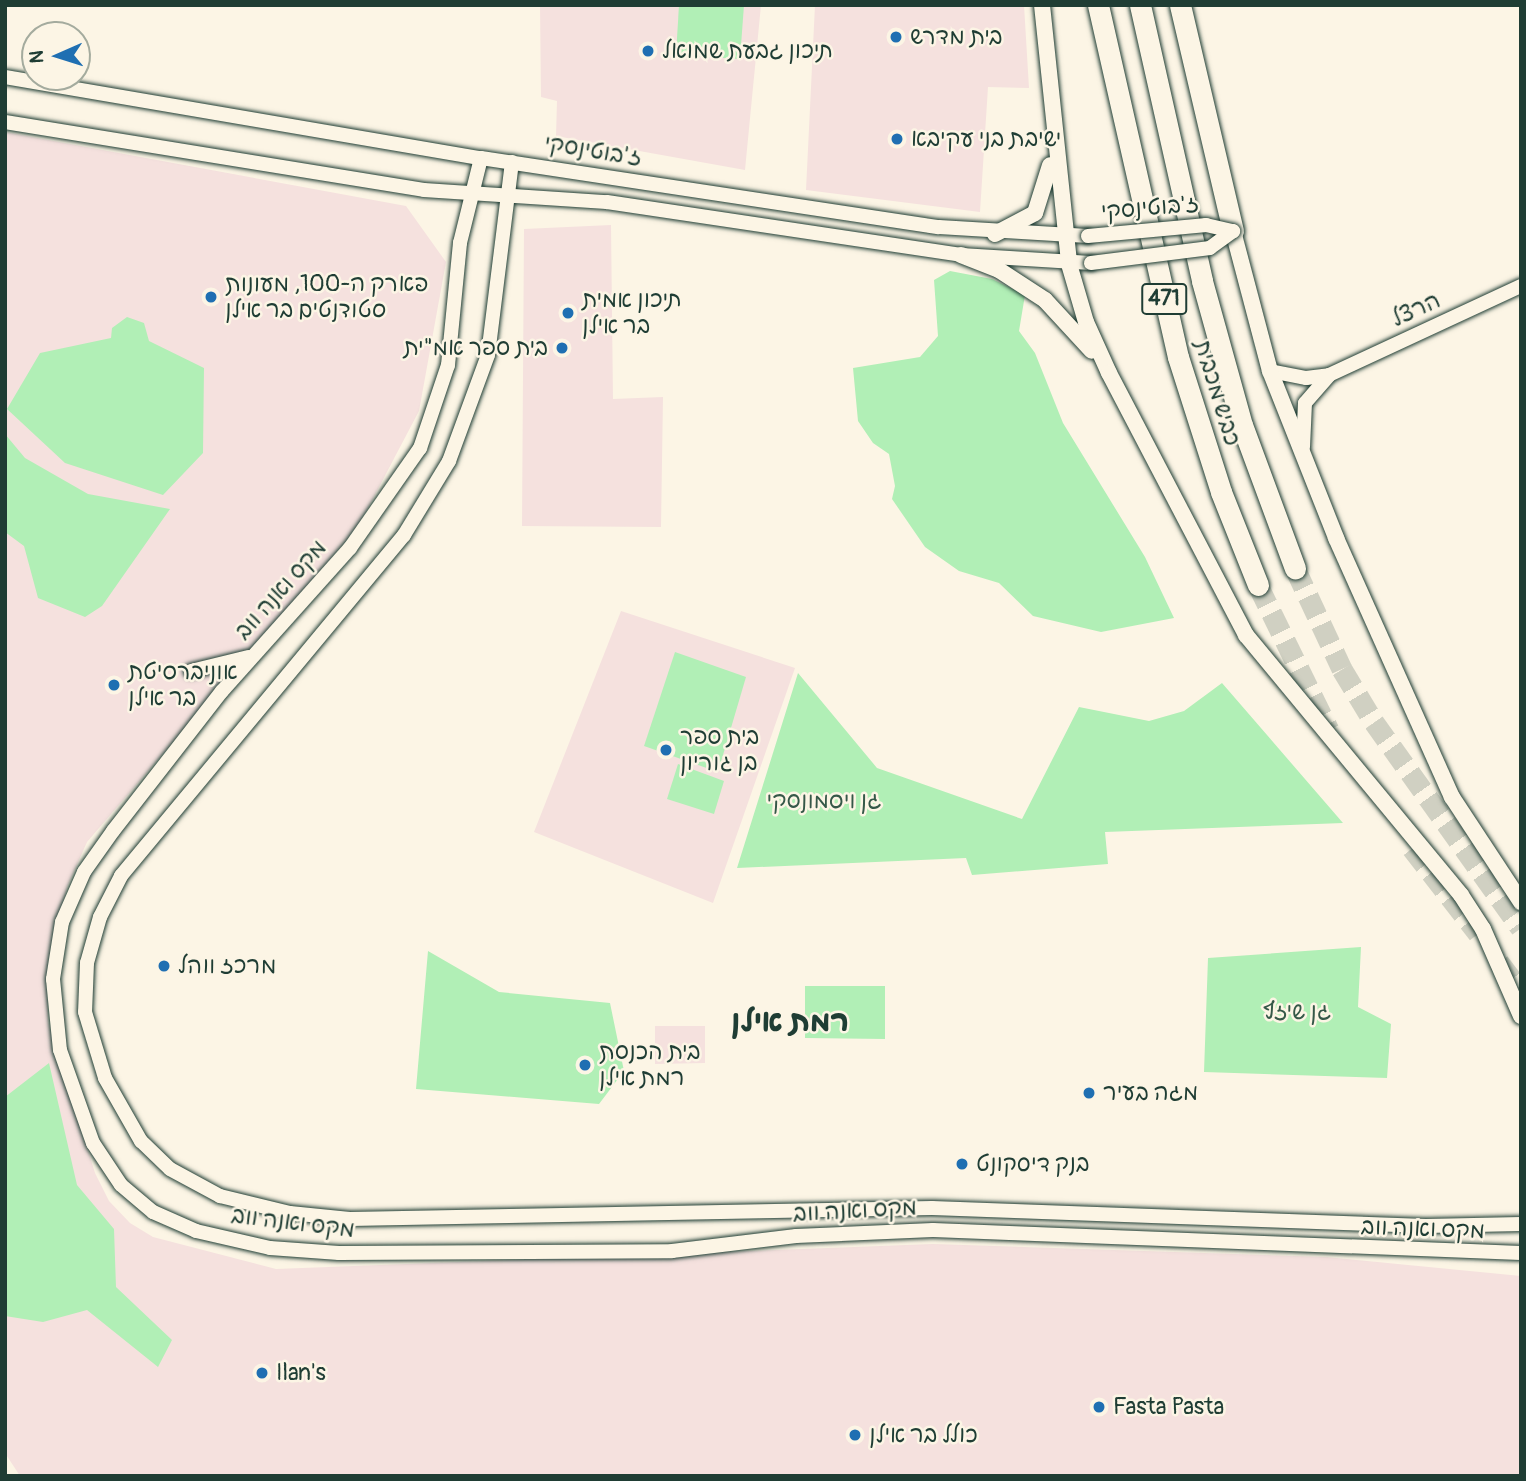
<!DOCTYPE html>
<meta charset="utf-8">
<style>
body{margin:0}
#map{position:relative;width:1526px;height:1481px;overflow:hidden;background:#fcf5e5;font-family:Pangolin,"Playpen Sans Hebrew",sans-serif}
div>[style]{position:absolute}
.built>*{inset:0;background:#f5e1de}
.green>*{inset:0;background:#b1efb6}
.motorway-tunnel>*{height:21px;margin-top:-10.5px;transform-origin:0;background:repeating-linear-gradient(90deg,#d0d0c2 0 21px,transparent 0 31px)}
.roads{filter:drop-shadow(0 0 2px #1f3d34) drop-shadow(0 0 2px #1f3d34)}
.tertiary>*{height:14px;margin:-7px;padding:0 7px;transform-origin:7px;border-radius:7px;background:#fcf5e5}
.secondary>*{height:16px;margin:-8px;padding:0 8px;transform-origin:8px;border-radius:8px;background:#fcf5e5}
.motorway>*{height:21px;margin:-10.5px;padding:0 10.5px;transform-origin:10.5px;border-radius:10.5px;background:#fcf5e5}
.bridges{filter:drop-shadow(0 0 2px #1f3d34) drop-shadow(0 0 2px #1f3d34)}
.tertiary-bridge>*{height:14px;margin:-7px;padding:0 7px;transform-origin:7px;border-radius:7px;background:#fcf5e5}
.dots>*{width:19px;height:19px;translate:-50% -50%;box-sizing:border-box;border:4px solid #fcf5e5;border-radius:50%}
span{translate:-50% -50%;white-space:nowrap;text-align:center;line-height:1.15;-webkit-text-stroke:5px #fcf5e5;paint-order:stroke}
.shield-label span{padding:2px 5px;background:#fcf5e5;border:2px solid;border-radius:5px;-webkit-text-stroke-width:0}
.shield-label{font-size:21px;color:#1f3d34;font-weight:700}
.poi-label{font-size:23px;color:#1f3d34}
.left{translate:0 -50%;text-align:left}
.right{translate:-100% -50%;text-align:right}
.street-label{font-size:23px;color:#1f3d34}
.park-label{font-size:23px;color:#355848}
.district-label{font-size:30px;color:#1f3d34;font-weight:700}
.frame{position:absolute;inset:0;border:7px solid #1f3d34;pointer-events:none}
.north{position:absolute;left:21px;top:21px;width:70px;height:70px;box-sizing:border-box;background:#fcf5e5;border:2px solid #a4ab9e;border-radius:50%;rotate:267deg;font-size:19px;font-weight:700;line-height:28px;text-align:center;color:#1f3d34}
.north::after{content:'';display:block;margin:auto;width:24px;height:32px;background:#1f6fb2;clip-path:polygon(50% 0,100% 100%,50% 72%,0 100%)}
</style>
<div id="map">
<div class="built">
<i style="clip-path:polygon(540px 5px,761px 5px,745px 170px,556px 136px,557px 101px,541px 97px)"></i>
<i style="clip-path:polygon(815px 5px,1024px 5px,1029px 88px,988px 87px,980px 212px,806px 190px)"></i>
<i style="clip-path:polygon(5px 132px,406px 206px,446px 262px,419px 411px,358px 527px,87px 842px,67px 887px,47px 972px,48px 1022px,95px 1173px,109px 1201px,130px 1223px,153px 1237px,276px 1269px,933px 1244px,1326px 1257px,1521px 1276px,1521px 1476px,20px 1476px,5px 1453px)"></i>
<i style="clip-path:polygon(611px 225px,613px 399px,663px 397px,661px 527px,522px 526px,524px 229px)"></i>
<i style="clip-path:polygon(621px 611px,795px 668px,713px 903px,534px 832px)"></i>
<i style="clip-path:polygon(655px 1026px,705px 1026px,705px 1063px,655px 1064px)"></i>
</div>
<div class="green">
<i style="clip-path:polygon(679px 5px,744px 5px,740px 59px,676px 55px)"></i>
<i style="clip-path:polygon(950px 271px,992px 279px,1025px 295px,1019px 331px,1035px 353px,1063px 423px,1145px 557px,1174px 618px,1101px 632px,1033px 616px,999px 583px,959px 571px,925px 547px,892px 499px,895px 486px,889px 454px,873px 443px,858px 421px,853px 368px,920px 357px,938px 336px,934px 280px)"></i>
<i style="clip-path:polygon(127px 317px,144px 323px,149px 341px,204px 368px,203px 453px,163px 495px,65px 463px,7px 409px,40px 353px,111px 338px,112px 328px)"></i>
<i style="clip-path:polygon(5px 434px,25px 458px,88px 494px,170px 509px,102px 606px,85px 617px,38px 598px,24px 546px,5px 532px)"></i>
<i style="clip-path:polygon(675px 652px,746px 677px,718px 772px,644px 746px)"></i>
<i style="clip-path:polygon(798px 673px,877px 768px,1022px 819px,1079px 707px,1149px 721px,1184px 711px,1222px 683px,1343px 823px,1105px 832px,1108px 864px,972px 875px,966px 858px,737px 868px)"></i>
<i style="clip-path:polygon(678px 764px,724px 781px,714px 814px,667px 799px)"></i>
<i style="clip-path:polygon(1361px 947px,1358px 1007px,1391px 1024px,1387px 1078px,1204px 1072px,1208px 958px)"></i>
<i style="clip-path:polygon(428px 951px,499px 992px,610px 1003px,624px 1071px,599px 1104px,416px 1089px)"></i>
<i style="clip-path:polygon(805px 986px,885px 986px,885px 1039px,805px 1038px)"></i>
<i style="clip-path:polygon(49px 1063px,77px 1185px,114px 1229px,116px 1287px,172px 1340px,158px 1367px,87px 1310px,43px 1322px,5px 1316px,5px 1097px)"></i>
</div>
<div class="motorway-tunnel">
<i style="left:1295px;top:568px;width:111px;rotate:65deg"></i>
<i style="left:1342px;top:669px;width:62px;rotate:58.9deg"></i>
<i style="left:1374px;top:722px;width:253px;rotate:54.5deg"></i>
<i style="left:1258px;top:585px;width:161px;rotate:63.9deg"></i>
<i style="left:1412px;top:848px;width:108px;rotate:52.2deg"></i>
<i style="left:1499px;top:962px;width:36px;rotate:53deg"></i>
</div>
<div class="roads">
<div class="tertiary">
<i style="left:5px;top:77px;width:483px;rotate:9.7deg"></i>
<i style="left:481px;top:158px;width:463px;rotate:8.6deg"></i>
<i style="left:939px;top:227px;width:149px;rotate:3.5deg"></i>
<i style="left:5px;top:122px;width:424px;rotate:9.2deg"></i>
<i style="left:424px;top:190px;width:183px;rotate:3.8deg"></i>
<i style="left:607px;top:202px;width:358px;rotate:8.5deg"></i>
<i style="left:961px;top:255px;width:130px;rotate:3.5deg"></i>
<i style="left:481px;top:158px;width:88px;rotate:103.9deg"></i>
<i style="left:460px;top:243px;width:123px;rotate:95.6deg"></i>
<i style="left:448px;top:365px;width:88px;rotate:108.6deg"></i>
<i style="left:420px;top:448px;width:122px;rotate:125deg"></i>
<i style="left:350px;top:548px;width:192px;rotate:131.8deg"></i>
<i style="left:222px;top:691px;width:177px;rotate:127.9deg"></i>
<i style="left:113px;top:831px;width:50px;rotate:125.3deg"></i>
<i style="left:84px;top:872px;width:55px;rotate:113.7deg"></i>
<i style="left:62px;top:922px;width:58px;rotate:99deg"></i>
<i style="left:53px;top:979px;width:71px;rotate:84.4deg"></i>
<i style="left:60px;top:1050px;width:99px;rotate:70.5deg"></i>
<i style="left:93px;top:1143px;width:50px;rotate:56.3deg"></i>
<i style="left:121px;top:1185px;width:42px;rotate:40.2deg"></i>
<i style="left:153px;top:1212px;width:47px;rotate:23.8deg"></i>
<i style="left:196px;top:1231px;width:76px;rotate:12.9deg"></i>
<i style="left:270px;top:1248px;width:69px;rotate:4.1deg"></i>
<i style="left:339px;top:1253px;width:333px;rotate:-0.3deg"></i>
<i style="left:672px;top:1251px;width:125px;rotate:-6.9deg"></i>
<i style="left:796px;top:1236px;width:137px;rotate:-2.5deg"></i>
<i style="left:933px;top:1230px;width:588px;rotate:2.24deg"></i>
<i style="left:512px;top:162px;width:194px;rotate:97.1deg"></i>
<i style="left:488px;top:355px;width:113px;rotate:110.2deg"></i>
<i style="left:449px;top:461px;width:87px;rotate:121.3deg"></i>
<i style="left:404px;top:535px;width:443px;rotate:129.7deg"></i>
<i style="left:121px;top:876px;width:46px;rotate:117.1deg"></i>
<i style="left:100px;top:917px;width:48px;rotate:105.8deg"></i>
<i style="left:87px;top:963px;width:49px;rotate:92.3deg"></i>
<i style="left:85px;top:1012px;width:69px;rotate:73.1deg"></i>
<i style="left:105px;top:1078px;width:73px;rotate:60.3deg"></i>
<i style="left:141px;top:1141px;width:40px;rotate:44deg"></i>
<i style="left:170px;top:1169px;width:57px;rotate:28.4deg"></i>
<i style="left:220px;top:1196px;width:72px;rotate:13.7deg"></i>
<i style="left:290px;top:1213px;width:60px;rotate:5.7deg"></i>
<i style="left:350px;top:1219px;width:582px;rotate:-1.08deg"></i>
<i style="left:932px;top:1208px;width:494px;rotate:2.1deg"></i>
<i style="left:1426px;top:1226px;width:95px;rotate:-1.2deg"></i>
<i style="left:1270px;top:371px;width:37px;rotate:11deg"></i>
<i style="left:1306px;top:378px;width:23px;rotate:-7deg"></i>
<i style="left:1329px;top:375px;width:212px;rotate:-24.9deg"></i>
<i style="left:1303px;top:447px;width:44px;rotate:-87.4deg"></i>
<i style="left:1305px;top:403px;width:37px;rotate:-49deg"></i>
<i style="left:191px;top:671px;width:59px;rotate:-13.8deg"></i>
</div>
<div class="secondary">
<i style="left:1042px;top:5px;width:260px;rotate:84deg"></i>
<i style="left:1069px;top:264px;width:60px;rotate:73.7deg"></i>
<i style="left:1086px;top:322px;width:56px;rotate:65.7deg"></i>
<i style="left:1109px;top:373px;width:296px;rotate:62.4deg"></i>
<i style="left:1246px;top:635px;width:337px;rotate:50.4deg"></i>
<i style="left:1461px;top:895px;width:40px;rotate:57.1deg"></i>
<i style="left:1483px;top:929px;width:95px;rotate:66.4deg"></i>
<i style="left:1233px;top:231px;width:145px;rotate:75.2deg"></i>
<i style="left:1270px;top:371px;width:180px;rotate:68.4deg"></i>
<i style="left:1336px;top:538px;width:284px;rotate:65.9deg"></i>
<i style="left:1452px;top:797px;width:126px;rotate:56.7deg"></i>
<i style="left:995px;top:234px;width:45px;rotate:-27.7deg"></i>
<i style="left:1035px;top:213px;width:50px;rotate:-72.6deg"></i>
<i style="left:961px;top:255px;width:41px;rotate:21.5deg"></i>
<i style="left:999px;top:270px;width:55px;rotate:33.1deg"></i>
<i style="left:1045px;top:300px;width:69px;rotate:47.3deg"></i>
</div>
<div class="motorway">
<i style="left:1098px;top:5px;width:361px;rotate:77.2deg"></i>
<i style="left:1178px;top:357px;width:142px;rotate:72.3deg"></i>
<i style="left:1221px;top:492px;width:100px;rotate:68.3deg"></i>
<i style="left:1140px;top:5px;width:283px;rotate:77.3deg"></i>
<i style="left:1202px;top:281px;width:149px;rotate:74.5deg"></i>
<i style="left:1242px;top:425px;width:153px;rotate:69.7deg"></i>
<i style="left:1180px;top:5px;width:232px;rotate:76.8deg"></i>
</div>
</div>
<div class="bridges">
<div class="tertiary-bridge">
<i style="left:1088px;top:236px;width:119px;rotate:-5.3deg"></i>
<i style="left:1206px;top:225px;width:28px;rotate:13deg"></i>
<i style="left:1233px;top:231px;width:29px;rotate:144deg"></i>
<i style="left:1210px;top:248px;width:120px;rotate:172.8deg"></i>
</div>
</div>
<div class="dots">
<i style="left:896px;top:37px;background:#1f6fb2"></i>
<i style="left:648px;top:51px;background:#1f6fb2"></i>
<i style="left:897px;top:139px;background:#1f6fb2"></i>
<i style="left:211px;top:297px;background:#1f6fb2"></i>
<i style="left:568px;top:313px;background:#1f6fb2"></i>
<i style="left:562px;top:348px;background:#1f6fb2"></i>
<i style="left:114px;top:685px;background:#1f6fb2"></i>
<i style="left:666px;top:750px;background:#1f6fb2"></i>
<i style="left:164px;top:966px;background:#1f6fb2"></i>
<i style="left:585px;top:1065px;background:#1f6fb2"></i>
<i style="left:1089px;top:1093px;background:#1f6fb2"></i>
<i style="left:962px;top:1164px;background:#1f6fb2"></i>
<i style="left:262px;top:1373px;background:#1f6fb2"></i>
<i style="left:1099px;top:1407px;background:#1f6fb2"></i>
<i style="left:855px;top:1435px;background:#1f6fb2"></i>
</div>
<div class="shield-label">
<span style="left:1164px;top:299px">471</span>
</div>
<div class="poi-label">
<span class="left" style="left:910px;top:37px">בית מדרש</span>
<span class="left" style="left:662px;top:51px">תיכון גבעת שמואל</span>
<span class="left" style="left:911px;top:139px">ישיבת בני עקיבא</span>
<span class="left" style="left:225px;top:297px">פארק ה-100, מעונות<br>סטודנטים בר אילן</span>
<span class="left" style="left:582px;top:313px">תיכון אמית<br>בר אילן</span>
<span class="right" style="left:548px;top:348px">בית ספר אמ"ית</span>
<span class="left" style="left:128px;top:685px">אוניברסיטת<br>בר אילן</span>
<span class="left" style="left:680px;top:750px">בית ספר<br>בן גוריון</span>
<span class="left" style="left:178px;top:966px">מרכז ווהל</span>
<span class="left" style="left:599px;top:1065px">בית הכנסת<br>רמת אילן</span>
<span class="left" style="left:1103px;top:1093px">מגה בעיר</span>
<span class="left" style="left:976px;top:1164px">בנק דיסקונט</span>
<span class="left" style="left:276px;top:1373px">Ilan's</span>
<span class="left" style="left:1113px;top:1407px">Fasta Pasta</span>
<span class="left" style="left:869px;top:1435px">כולל בר אילן</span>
</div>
<div class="street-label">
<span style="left:593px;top:151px;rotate:9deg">ז'בוטינסקי</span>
<span style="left:1150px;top:208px;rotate:-5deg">ז'בוטינסקי</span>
<span style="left:1416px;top:310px;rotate:-25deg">הרצל</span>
<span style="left:1217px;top:393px;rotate:73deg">כביש מכבית</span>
<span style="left:281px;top:590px;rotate:-48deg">מקס ואנה ווב</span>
<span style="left:855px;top:1211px;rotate:-3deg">מקס ואנה ווב</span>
<span style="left:293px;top:1223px;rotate:7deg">מקס ואנה ווב</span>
<span style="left:1423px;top:1229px;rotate:2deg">מקס ואנה ווב</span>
</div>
<div class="park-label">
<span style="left:824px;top:801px">גן ויסמונסקי</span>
<span style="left:1297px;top:1012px">גן שיזף</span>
</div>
<div class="district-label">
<span style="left:790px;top:1022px">רמת אילן</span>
</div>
<div class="frame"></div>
<div class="north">N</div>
</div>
